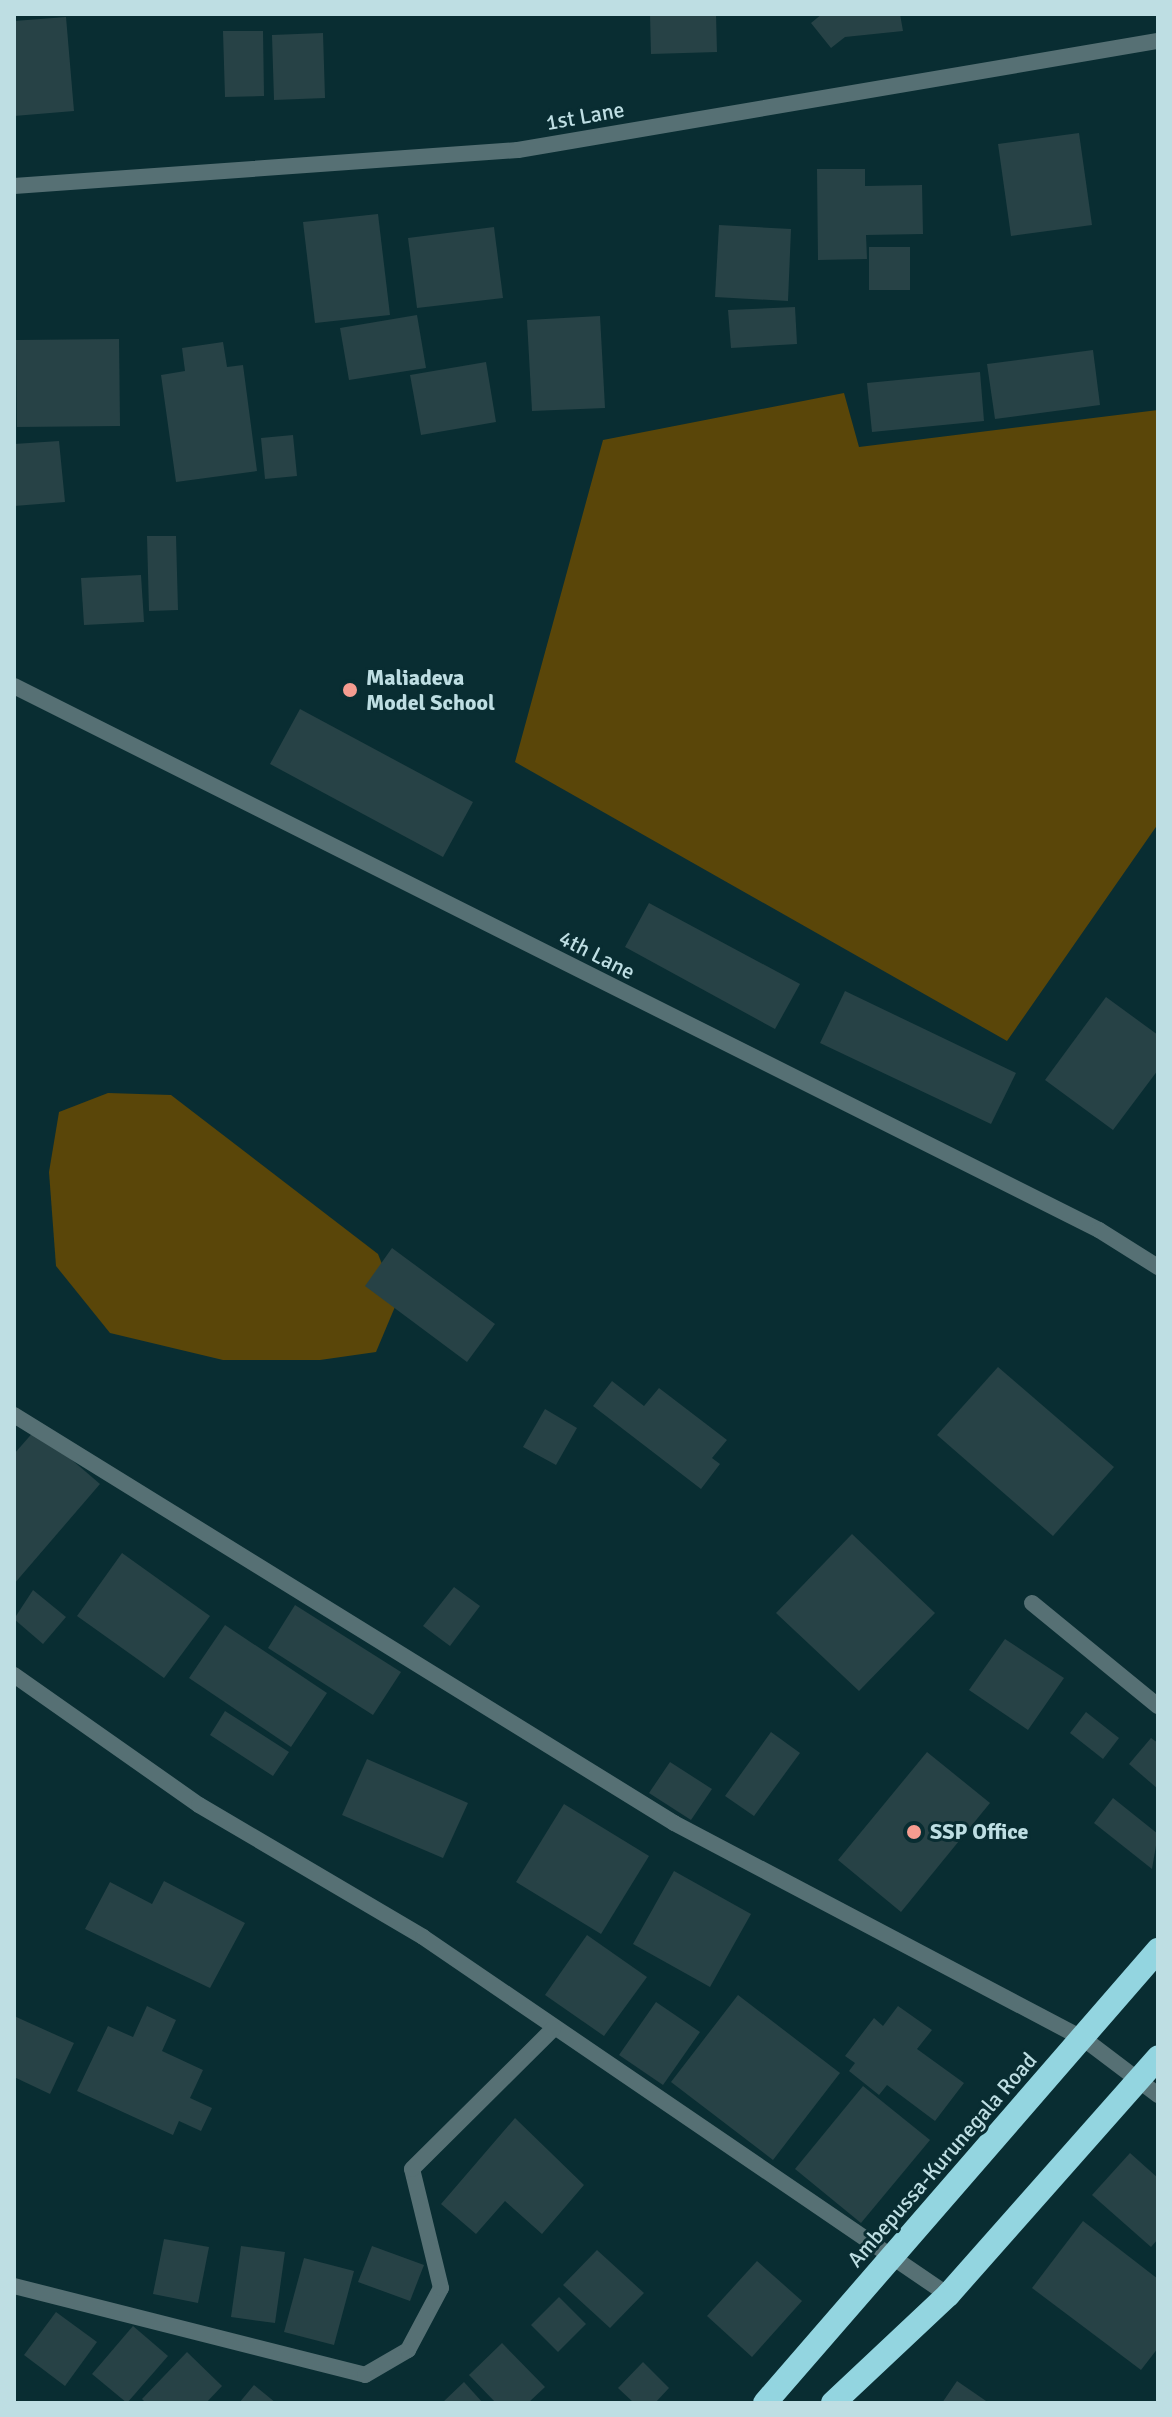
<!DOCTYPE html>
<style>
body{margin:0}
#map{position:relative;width:1172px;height:2417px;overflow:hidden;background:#092d32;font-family:Signika,sans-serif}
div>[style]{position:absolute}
.green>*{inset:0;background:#5a4609}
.building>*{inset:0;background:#274246}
.lane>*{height:16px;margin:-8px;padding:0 8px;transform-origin:8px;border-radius:8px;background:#567074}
.street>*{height:16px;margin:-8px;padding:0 8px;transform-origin:8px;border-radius:8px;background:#567074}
.highway>*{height:24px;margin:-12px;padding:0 12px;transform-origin:12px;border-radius:12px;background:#93d5e0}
.dots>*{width:22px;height:22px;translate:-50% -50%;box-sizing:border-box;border:4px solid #092d32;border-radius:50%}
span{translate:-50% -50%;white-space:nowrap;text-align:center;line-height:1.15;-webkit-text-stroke:6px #092d32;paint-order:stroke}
.street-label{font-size:22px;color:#bedee3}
.poi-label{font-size:22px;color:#bedee3;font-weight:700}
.left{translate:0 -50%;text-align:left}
.frame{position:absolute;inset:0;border:16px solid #bedee3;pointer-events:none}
</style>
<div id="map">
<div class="green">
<i style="clip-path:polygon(844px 393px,859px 447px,1158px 410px,1158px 824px,1007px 1041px,515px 762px,603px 440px)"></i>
<i style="clip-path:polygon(108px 1093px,171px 1095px,378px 1254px,397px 1302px,376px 1352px,320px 1360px,223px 1360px,110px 1333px,56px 1266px,49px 1172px,59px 1112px)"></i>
</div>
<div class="building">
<i style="clip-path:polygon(650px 14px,716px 14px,717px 52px,651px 54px)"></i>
<i style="clip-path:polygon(822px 14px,900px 14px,903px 31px,845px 37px,831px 48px,811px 23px)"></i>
<i style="clip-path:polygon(66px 17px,74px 111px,14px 116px,14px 21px)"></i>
<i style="clip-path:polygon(223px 31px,263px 31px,264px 96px,225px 97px)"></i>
<i style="clip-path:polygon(323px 33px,325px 98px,274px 100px,272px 35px)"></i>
<i style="clip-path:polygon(1079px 133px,1092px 225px,1011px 236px,998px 144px)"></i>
<i style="clip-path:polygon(817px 169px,865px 169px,865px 186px,922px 185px,923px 234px,866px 235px,867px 259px,818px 260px)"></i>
<i style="clip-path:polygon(378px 214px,390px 315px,315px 323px,303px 222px)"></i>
<i style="clip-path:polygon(719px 225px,791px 229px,788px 301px,715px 297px)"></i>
<i style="clip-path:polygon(494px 227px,503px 298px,417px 308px,408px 238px)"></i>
<i style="clip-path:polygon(869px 247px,910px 247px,910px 290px,869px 290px)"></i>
<i style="clip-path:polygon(795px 307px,797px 344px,731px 348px,728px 310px)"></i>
<i style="clip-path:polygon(417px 315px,426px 368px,349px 380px,340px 328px)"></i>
<i style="clip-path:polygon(600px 316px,605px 408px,532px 411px,527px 320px)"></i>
<i style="clip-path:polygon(119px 339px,120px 426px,17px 427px,16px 340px)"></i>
<i style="clip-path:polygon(223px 342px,227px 367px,243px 365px,257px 471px,176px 482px,161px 375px,185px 371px,182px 348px)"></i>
<i style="clip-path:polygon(1093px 350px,1100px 405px,995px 419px,987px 364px)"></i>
<i style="clip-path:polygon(486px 362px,496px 422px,421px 435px,410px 375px)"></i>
<i style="clip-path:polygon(980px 372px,984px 421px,872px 432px,867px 383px)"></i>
<i style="clip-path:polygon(293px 435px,297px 476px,265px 479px,261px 438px)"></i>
<i style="clip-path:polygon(59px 441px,65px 502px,14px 506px,14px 444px)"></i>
<i style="clip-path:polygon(147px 536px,176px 536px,178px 610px,149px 611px)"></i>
<i style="clip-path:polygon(141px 575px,144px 622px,84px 625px,81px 578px)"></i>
<i style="clip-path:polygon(300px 709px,473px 802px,443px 857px,270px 764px)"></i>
<i style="clip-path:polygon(649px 903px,800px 984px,775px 1029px,625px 947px)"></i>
<i style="clip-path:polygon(845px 991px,1016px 1073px,991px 1124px,820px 1043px)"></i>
<i style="clip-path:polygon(1106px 997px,1158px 1035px,1158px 1070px,1113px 1130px,1045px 1080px)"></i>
<i style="clip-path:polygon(392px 1248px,495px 1324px,467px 1362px,365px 1286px)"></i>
<i style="clip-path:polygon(998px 1367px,1114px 1467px,1053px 1536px,937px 1435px)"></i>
<i style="clip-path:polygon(612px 1381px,644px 1406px,659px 1388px,727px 1440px,712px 1458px,720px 1464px,701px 1489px,593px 1406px)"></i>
<i style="clip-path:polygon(545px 1409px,577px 1428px,556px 1465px,523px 1447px)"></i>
<i style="clip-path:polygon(36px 1429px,100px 1484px,14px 1584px,14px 1454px)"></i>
<i style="clip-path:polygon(852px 1534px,935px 1613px,859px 1691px,776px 1613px)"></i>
<i style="clip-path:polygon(122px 1553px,210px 1616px,164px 1678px,77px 1616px)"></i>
<i style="clip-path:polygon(454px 1587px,480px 1606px,450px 1646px,423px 1626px)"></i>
<i style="clip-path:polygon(33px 1590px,66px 1617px,43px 1644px,14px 1619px)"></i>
<i style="clip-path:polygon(295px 1605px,401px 1672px,373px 1715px,268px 1648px)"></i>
<i style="clip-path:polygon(225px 1625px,327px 1693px,291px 1747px,189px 1678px)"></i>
<i style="clip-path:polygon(1005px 1639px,1064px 1678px,1028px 1730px,969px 1690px)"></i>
<i style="clip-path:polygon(225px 1711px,289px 1752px,273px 1776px,210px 1735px)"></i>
<i style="clip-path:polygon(1086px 1712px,1119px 1738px,1103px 1759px,1070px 1733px)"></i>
<i style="clip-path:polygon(771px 1732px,800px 1753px,754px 1816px,725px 1796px)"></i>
<i style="clip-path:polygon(1151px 1738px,1158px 1743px,1158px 1789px,1129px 1764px)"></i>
<i style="clip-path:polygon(927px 1752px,990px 1803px,901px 1912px,838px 1860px)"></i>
<i style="clip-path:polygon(367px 1759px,468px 1803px,443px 1858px,342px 1815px)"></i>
<i style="clip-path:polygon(670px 1762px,712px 1789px,691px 1820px,649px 1793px)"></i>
<i style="clip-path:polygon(1113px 1798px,1158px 1834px,1152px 1869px,1094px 1823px)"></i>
<i style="clip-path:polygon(564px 1804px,649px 1856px,601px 1934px,516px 1882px)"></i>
<i style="clip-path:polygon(674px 1871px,751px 1914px,710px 1987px,633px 1944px)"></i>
<i style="clip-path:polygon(164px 1881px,245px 1923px,210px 1988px,85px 1929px,110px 1882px,152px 1904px)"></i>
<i style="clip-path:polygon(587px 1935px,647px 1977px,604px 2036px,545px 1995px)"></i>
<i style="clip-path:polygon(738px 1995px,840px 2073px,773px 2160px,671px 2082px)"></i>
<i style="clip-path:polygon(656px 2002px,700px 2032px,663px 2085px,619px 2055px)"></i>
<i style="clip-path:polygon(147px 2006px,176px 2020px,162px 2051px,203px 2070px,190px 2098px,212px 2108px,201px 2131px,179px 2121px,173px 2135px,77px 2091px,108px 2026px,133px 2037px)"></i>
<i style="clip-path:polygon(898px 2006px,932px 2030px,917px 2049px,964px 2083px,935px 2121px,887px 2085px,879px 2095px,849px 2071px,855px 2063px,845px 2056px,874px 2018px,883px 2026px)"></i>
<i style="clip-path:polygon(14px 2016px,74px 2043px,50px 2094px,14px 2077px)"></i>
<i style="clip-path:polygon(863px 2086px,930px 2140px,861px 2223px,795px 2169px)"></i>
<i style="clip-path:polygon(515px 2118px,584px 2185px,542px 2234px,505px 2201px,476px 2234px,441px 2204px)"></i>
<i style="clip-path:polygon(1130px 2153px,1158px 2178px,1158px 2239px,1151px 2247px,1092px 2195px)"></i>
<i style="clip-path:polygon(1083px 2221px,1158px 2279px,1158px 2348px,1141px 2370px,1032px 2288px)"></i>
<i style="clip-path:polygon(164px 2239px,209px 2247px,198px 2303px,153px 2294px)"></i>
<i style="clip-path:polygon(241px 2246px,285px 2252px,275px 2323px,231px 2317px)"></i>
<i style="clip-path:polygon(372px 2246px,424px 2265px,410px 2301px,358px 2282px)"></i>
<i style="clip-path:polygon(597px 2250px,644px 2293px,610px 2328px,563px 2285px)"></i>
<i style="clip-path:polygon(304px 2258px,354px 2271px,334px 2345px,284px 2332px)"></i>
<i style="clip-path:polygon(757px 2261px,802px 2301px,752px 2357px,707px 2316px)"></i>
<i style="clip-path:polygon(559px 2297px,586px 2324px,558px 2352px,531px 2325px)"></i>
<i style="clip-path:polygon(56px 2312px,97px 2342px,65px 2386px,24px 2355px)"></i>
<i style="clip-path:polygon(133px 2326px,168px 2356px,127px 2403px,92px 2374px)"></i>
<i style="clip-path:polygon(502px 2343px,545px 2387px,528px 2403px,496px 2403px,469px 2375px)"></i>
<i style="clip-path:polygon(187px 2352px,222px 2386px,206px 2403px,146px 2403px,142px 2399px)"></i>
<i style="clip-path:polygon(643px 2362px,669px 2388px,655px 2403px,634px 2403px,618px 2388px)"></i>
<i style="clip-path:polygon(957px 2381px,989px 2403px,942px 2403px)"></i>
<i style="clip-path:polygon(464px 2382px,483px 2403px,442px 2403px)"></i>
<i style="clip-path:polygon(254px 2385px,276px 2403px,239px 2403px)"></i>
</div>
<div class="lane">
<i style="left:1032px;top:1603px;width:163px;rotate:39.3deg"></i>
</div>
<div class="street">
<i style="left:14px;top:186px;width:505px;rotate:-4.09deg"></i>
<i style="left:518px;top:150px;width:649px;rotate:-9.67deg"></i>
<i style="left:14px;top:686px;width:1214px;rotate:26.63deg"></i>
<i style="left:1099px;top:1230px;width:70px;rotate:32.1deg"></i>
<i style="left:14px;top:1415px;width:776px;rotate:31.72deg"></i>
<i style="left:674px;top:1823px;width:463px;rotate:27.8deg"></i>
<i style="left:1084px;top:2039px;width:93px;rotate:37.1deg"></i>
<i style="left:14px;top:1675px;width:226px;rotate:35.1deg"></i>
<i style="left:199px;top:1805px;width:260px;rotate:30.5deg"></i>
<i style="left:423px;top:1937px;width:635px;rotate:34.29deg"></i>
<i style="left:14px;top:2286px;width:362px;rotate:14.2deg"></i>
<i style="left:365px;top:2375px;width:50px;rotate:-30.2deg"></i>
<i style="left:408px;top:2350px;width:70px;rotate:-62deg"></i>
<i style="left:441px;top:2288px;width:122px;rotate:-103.7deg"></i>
<i style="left:412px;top:2169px;width:199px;rotate:-44.8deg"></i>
</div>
<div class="highway">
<i style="left:765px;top:2403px;width:600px;rotate:-49.06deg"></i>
<i style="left:833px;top:2403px;width:158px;rotate:-43.2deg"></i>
<i style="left:948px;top:2295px;width:317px;rotate:-48.5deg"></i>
</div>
<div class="dots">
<i style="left:350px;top:690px;background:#f59c90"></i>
<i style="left:914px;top:1832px;background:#f59c90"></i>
</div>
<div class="street-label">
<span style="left:585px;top:116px;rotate:-10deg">1st Lane</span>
<span style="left:597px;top:955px;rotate:27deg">4th Lane</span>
<span style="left:942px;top:2160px;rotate:-49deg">Ambepussa-Kurunegala Road</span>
</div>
<div class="poi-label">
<span class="left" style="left:366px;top:690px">Maliadeva<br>Model School</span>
<span class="left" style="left:930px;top:1832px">SSP Office</span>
</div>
<div class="frame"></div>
</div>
